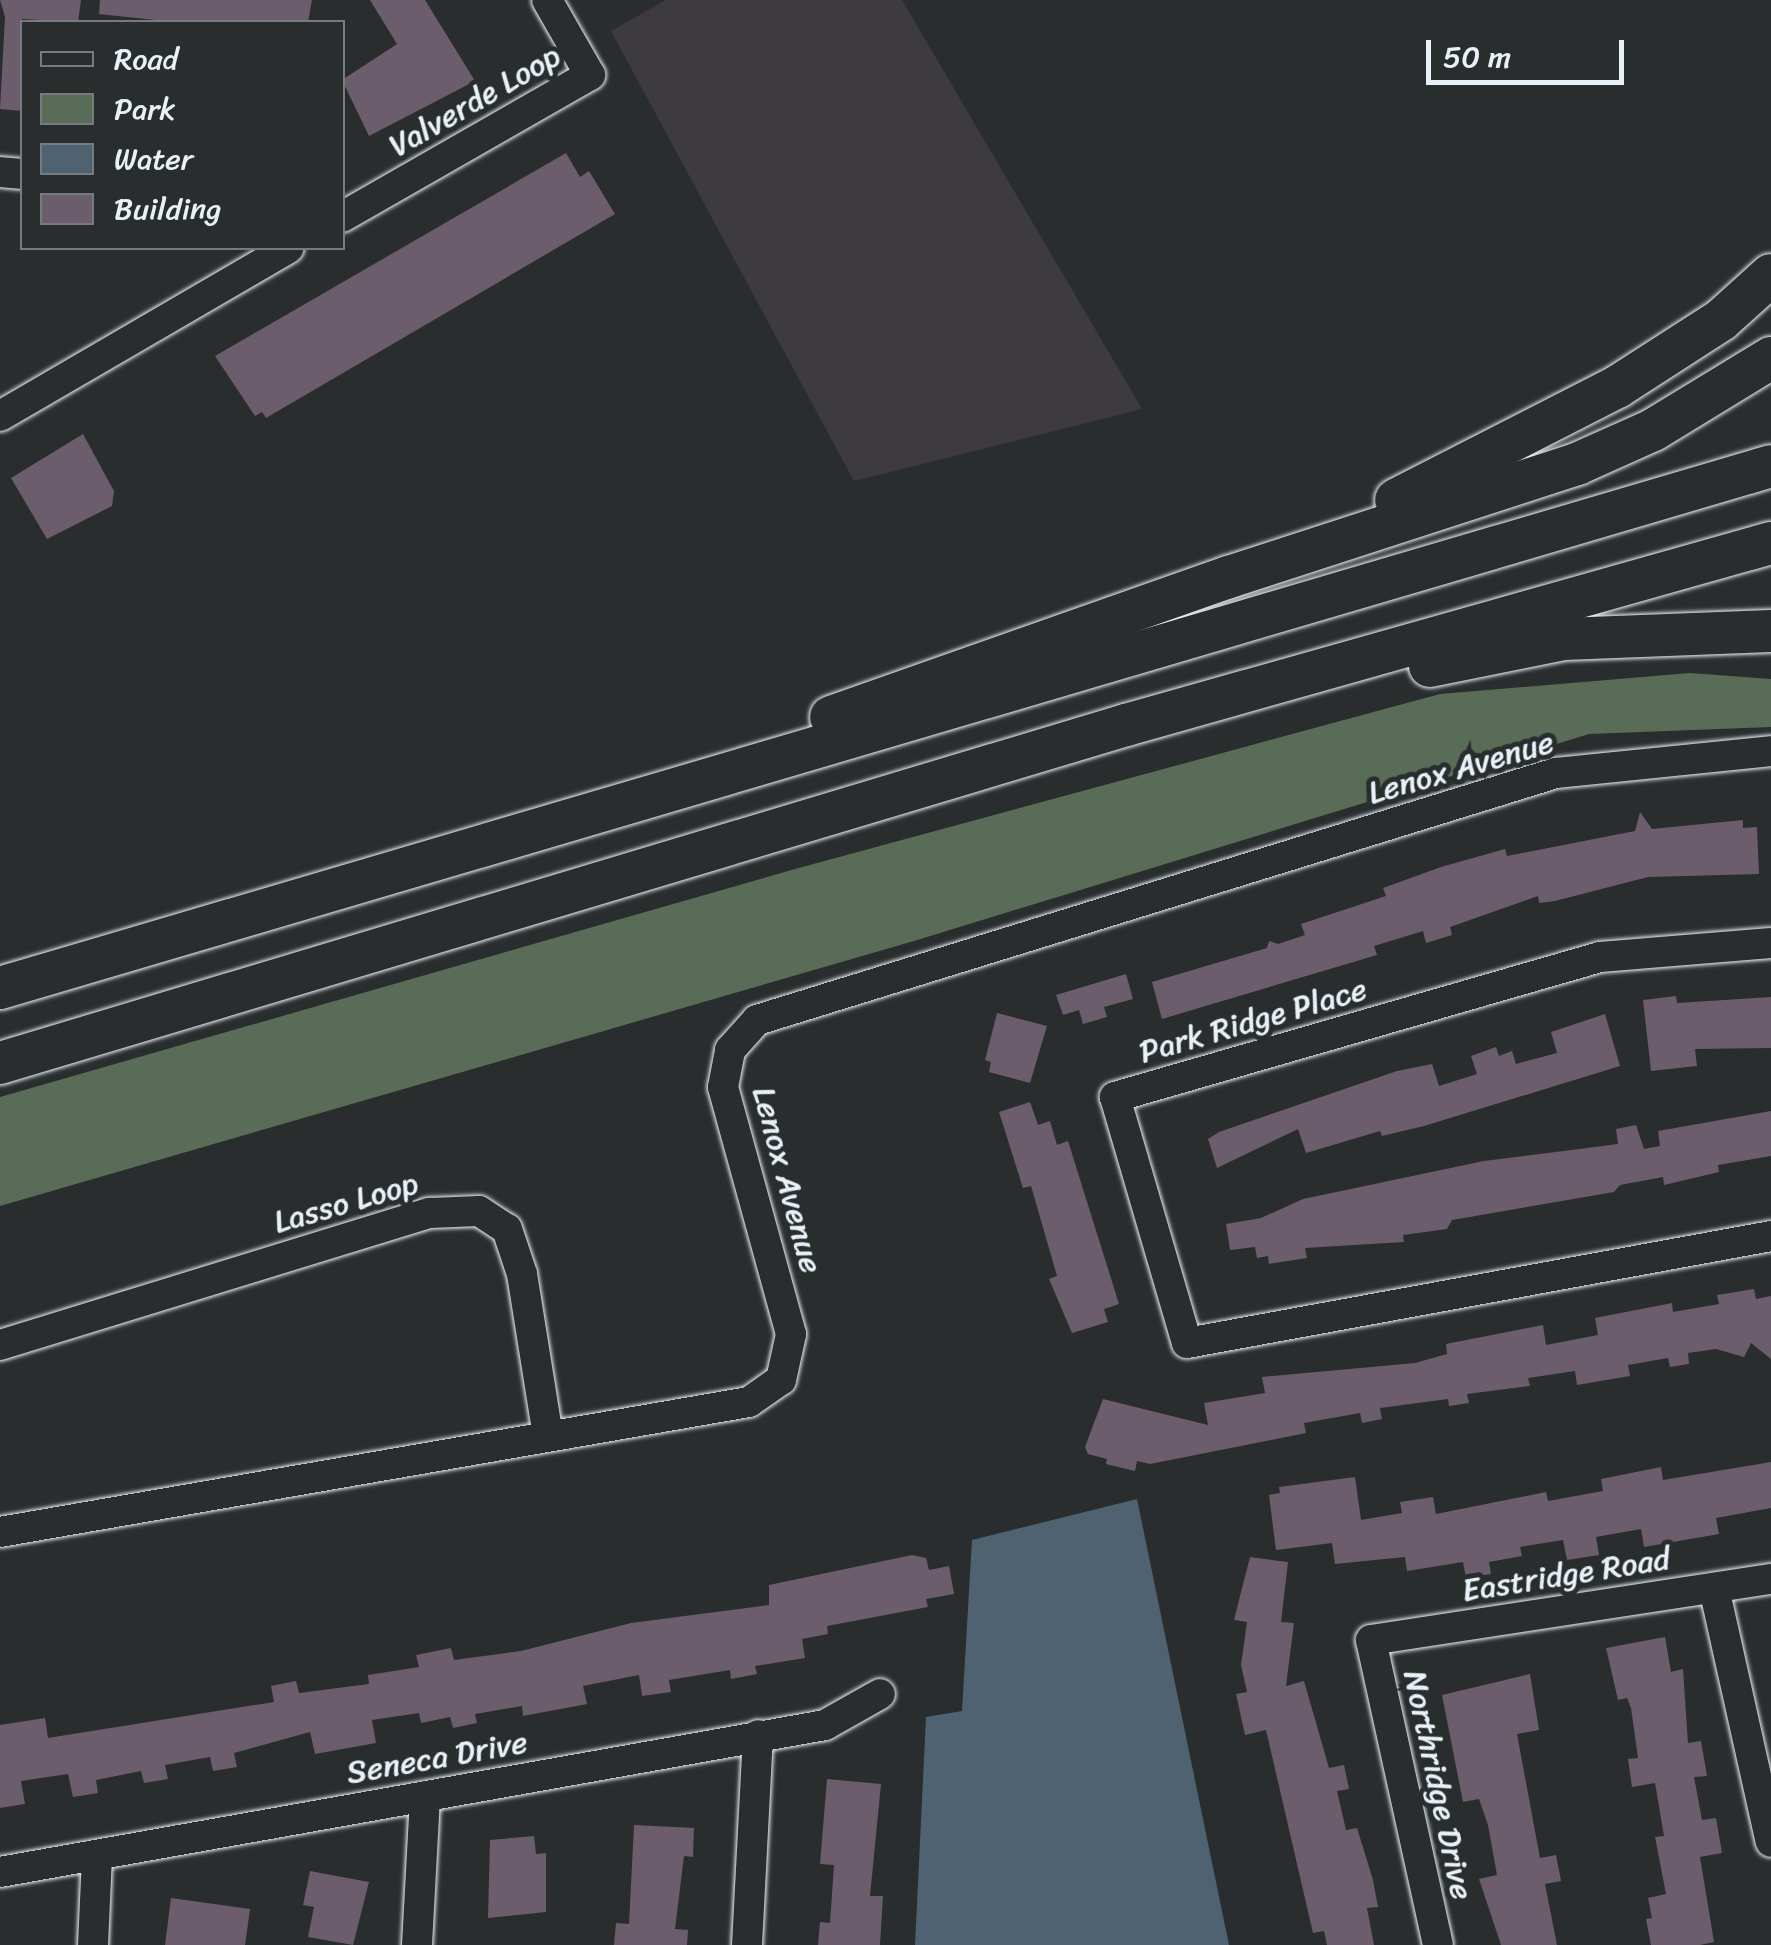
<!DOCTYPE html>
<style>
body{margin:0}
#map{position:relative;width:1771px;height:1945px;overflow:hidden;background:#2a2d2e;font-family:Sriracha,sans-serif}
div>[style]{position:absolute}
.built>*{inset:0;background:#3e3b40}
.green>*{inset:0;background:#596c57}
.water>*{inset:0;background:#4e6271}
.building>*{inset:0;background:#6b5d6b}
.roads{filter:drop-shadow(0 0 2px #e8f1f8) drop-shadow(0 0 2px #e8f1f8)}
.minor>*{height:30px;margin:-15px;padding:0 15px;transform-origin:15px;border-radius:15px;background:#2a2d2e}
.highway>*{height:42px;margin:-21px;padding:0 21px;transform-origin:21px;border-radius:21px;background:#2a2d2e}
span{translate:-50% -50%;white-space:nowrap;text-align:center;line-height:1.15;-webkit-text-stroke:10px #2a2d2e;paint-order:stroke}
.street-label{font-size:32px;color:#e8f1f8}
.legend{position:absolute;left:20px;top:20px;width:325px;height:230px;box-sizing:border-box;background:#2a2d2e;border:2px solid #767b7f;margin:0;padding:12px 18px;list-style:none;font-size:30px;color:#e8f1f8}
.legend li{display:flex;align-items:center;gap:20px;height:50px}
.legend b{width:50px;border:2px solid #767b7f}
.scale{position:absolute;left:1426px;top:40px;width:198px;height:45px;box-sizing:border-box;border:5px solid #e8f1f8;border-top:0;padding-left:12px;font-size:30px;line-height:35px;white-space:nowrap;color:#e8f1f8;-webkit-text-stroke:8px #2a2d2e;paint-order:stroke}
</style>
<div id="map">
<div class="built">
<i style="clip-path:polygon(666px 0,902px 0,1142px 409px,854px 481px,611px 31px)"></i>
</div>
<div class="green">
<i style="clip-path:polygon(1690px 673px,1771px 679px,1771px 727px,1589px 734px,914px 941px,0 1206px,0 1097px,795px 869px,1440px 694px)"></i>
</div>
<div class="water">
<i style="clip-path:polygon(1137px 1499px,1229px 1945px,915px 1945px,926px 1717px,962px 1711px,972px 1540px)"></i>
</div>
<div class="building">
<i style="clip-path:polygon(0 0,81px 0,78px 22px,22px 19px,22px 111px,0 109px,5px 17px)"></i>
<i style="clip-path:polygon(100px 0,312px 0,308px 22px,174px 22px,99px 14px)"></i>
<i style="clip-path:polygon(370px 0,425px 0,475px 81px,369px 136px,342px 80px,397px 44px)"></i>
<i style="clip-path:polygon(566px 153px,580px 177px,589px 171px,615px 214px,266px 418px,262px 412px,255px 416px,215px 356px)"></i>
<i style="clip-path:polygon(83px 434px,114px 491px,112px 506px,47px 539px,11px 478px)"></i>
<i style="clip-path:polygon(1640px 812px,1652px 829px,1743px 820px,1743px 828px,1757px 827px,1759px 874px,1648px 877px,1555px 901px,1539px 903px,1538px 896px,1450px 927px,1452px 935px,1426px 943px,1423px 931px,1374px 946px,1377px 955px,1162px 1019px,1152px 982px,1267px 948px,1269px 941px,1278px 944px,1305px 935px,1301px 924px,1386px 896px,1383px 888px,1441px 867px,1505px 849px,1507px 856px,1635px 831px)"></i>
<i style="clip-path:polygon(1126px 974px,1133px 999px,1104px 1007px,1107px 1017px,1083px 1024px,1079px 1010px,1063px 1015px,1056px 995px)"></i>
<i style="clip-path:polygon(1676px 996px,1677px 1003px,1771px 997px,1771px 1048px,1695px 1049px,1697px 1066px,1651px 1071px,1643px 1000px)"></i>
<i style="clip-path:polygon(997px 1013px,1047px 1026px,1030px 1083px,989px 1072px,991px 1062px,985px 1060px)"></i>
<i style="clip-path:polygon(1605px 1014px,1620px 1066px,1424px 1126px,1382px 1136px,1380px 1131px,1306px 1153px,1298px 1129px,1217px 1168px,1208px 1139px,1219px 1132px,1397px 1071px,1432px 1064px,1439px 1086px,1477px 1074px,1471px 1056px,1496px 1047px,1499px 1056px,1512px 1051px,1516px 1064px,1557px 1053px,1551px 1032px)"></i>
<i style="clip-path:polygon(1030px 1102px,1038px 1125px,1050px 1121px,1057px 1145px,1068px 1141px,1119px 1304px,1104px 1309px,1108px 1322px,1072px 1333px,1049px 1279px,1057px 1276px,1031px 1186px,1023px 1188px,999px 1112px)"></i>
<i style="clip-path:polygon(1771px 1111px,1771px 1156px,1718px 1165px,1719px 1172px,1664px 1185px,1663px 1177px,1620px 1185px,1614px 1192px,1452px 1220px,1447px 1229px,1403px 1235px,1404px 1242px,1305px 1248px,1307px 1258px,1269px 1264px,1268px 1256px,1257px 1258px,1255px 1247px,1230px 1250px,1226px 1224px,1261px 1218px,1303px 1199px,1484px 1161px,1618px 1144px,1616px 1129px,1636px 1125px,1644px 1149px,1660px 1146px,1658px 1131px)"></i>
<i style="clip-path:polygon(1754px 1289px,1756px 1299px,1771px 1296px,1771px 1359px,1751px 1343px,1744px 1357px,1716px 1349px,1688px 1353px,1689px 1364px,1670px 1367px,1668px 1358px,1628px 1365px,1630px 1376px,1577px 1385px,1575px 1371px,1528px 1378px,1530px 1386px,1467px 1394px,1469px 1403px,1449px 1406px,1448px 1399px,1380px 1408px,1382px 1419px,1362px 1423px,1360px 1413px,1304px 1423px,1306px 1433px,1150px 1464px,1137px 1461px,1135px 1471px,1106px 1464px,1107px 1459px,1088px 1454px,1085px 1447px,1103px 1399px,1208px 1425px,1204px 1403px,1265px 1393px,1262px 1377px,1415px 1363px,1447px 1354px,1446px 1344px,1543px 1325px,1546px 1345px,1598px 1335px,1595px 1318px,1672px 1303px,1673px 1312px,1719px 1304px,1717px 1295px)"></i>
<i style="clip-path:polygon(1771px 1462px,1771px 1508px,1716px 1518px,1719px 1534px,1644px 1547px,1641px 1529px,1596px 1537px,1599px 1555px,1567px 1560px,1563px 1540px,1520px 1547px,1522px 1556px,1489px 1562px,1491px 1574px,1466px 1578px,1463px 1562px,1407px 1571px,1405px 1557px,1335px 1564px,1332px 1543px,1276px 1550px,1269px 1495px,1280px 1493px,1279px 1487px,1355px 1477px,1361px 1520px,1402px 1513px,1400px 1502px,1433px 1497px,1436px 1514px,1546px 1492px,1548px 1501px,1603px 1491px,1601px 1479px,1661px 1467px,1663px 1480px)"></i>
<i style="clip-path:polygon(912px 1555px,926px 1558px,929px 1570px,949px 1566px,954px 1594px,926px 1599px,928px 1607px,827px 1626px,828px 1634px,802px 1639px,805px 1658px,755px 1666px,757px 1674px,731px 1679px,730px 1670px,669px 1680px,671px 1692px,642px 1696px,639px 1675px,583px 1686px,587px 1704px,523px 1716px,522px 1706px,475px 1714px,477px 1723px,453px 1728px,450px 1717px,421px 1723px,419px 1713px,372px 1720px,376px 1743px,315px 1754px,310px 1732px,234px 1753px,237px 1767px,213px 1771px,210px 1757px,165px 1765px,168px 1779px,144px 1783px,141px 1771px,96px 1780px,98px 1793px,73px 1797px,68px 1774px,21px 1781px,25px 1804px,0 1808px,0 1725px,45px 1718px,48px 1738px,274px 1702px,271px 1686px,296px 1681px,299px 1693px,369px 1684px,368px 1675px,419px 1667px,416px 1655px,451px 1648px,454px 1660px,521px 1651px,631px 1623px,769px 1605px,769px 1585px)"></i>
<i style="clip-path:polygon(1250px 1557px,1288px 1562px,1281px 1622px,1294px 1623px,1286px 1686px,1304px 1681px,1329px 1768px,1344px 1765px,1349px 1789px,1337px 1791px,1346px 1830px,1357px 1828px,1373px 1880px,1378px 1907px,1367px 1908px,1374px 1945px,1327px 1945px,1324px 1931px,1313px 1933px,1266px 1730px,1245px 1735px,1236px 1694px,1247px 1692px,1241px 1665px,1247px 1622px,1234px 1620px)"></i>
<i style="clip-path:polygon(1665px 1637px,1671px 1672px,1683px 1669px,1688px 1743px,1701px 1741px,1707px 1776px,1694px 1777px,1702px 1820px,1716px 1818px,1722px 1853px,1700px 1857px,1714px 1942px,1700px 1945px,1651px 1945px,1646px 1919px,1652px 1918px,1648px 1898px,1666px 1894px,1655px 1837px,1664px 1836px,1655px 1783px,1632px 1787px,1628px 1759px,1638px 1758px,1631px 1708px,1627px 1698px,1618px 1700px,1606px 1648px)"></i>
<i style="clip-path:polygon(1530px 1674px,1539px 1730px,1517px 1734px,1540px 1858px,1556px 1855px,1561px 1881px,1545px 1884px,1557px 1945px,1501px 1945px,1479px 1879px,1497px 1875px,1488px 1825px,1479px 1799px,1463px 1802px,1442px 1695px)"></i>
<i style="clip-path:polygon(827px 1779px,881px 1784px,870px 1896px,883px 1896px,880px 1945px,818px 1945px,820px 1922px,830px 1923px,834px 1865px,820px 1864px)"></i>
<i style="clip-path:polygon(634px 1825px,694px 1828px,693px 1857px,684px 1856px,675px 1929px,688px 1930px,687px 1945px,614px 1945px,616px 1923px,629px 1924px)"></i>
<i style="clip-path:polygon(534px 1836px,536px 1854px,546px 1853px,546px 1912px,488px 1918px,490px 1840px)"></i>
<i style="clip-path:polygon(310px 1871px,369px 1882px,353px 1945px,308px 1937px,314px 1907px,303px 1905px)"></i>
<i style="clip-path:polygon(171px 1898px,250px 1909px,245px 1945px,165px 1945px)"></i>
</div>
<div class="roads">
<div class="minor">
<i style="left:0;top:172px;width:22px;rotate:5deg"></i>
<i style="left:342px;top:217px;width:286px;rotate:-29.8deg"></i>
<i style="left:590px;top:75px;width:86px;rotate:-119.8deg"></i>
<i style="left:0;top:416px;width:334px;rotate:-30.2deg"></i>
<i style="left:1771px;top:943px;width:172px;rotate:175.3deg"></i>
<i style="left:1600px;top:957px;width:505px;rotate:163.9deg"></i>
<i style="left:1115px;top:1097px;width:256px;rotate:73.7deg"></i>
<i style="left:1187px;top:1343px;width:594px;rotate:-10.38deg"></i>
<i style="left:0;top:1345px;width:450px;rotate:-17.1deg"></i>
<i style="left:430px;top:1213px;width:49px;rotate:-2.3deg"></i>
<i style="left:479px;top:1211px;width:33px;rotate:33deg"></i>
<i style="left:507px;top:1229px;width:47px;rotate:71.6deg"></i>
<i style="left:522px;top:1274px;width:164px;rotate:80.9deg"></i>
<i style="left:0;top:1532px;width:760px;rotate:-9.85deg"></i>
<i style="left:749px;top:1402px;width:39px;rotate:-35deg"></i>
<i style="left:781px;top:1380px;width:47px;rotate:-77.7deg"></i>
<i style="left:791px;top:1334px;width:256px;rotate:-105.4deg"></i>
<i style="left:723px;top:1087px;width:38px;rotate:-79deg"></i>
<i style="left:730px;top:1050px;width:40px;rotate:-48deg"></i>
<i style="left:757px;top:1020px;width:836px;rotate:-17.18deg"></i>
<i style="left:1556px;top:773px;width:216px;rotate:-5.8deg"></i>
<i style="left:1714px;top:1588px;width:260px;rotate:77.4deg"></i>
<i style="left:0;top:1872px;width:838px;rotate:-10.1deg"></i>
<i style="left:825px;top:1725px;width:63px;rotate:-29.4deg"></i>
<i style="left:93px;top:1945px;width:89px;rotate:-87.4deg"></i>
<i style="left:417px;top:1945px;width:149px;rotate:-86.9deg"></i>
<i style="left:747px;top:1945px;width:210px;rotate:-87deg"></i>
<i style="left:1438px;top:1945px;width:312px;rotate:-102.4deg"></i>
<i style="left:1371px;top:1640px;width:405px;rotate:-8.7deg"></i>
</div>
<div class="highway">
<i style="left:1396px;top:500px;width:248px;rotate:-27.1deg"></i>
<i style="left:1617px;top:387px;width:124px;rotate:-32.8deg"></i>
<i style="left:1721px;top:320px;width:67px;rotate:-42deg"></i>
<i style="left:1430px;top:666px;width:137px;rotate:-11.4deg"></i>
<i style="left:1564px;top:639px;width:207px;rotate:-2.2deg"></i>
<i style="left:831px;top:717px;width:422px;rotate:-19.4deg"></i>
<i style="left:1229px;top:577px;width:366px;rotate:-18deg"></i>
<i style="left:1577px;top:464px;width:83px;rotate:-24.1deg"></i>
<i style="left:1653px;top:430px;width:138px;rotate:-31.4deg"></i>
<i style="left:0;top:988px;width:1846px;rotate:-16.42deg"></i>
<i style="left:0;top:1063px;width:1176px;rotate:-16.71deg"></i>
<i style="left:1126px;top:725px;width:670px;rotate:-15.76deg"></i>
</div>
</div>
<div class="street-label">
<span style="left:475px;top:101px;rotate:-30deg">Valverde Loop</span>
<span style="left:1461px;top:768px;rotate:-16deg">Lenox Avenue</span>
<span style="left:1253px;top:1021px;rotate:-16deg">Park Ridge Place</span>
<span style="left:787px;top:1180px;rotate:75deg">Lenox Avenue</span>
<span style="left:346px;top:1203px;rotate:-16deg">Lasso Loop</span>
<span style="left:1566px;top:1575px;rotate:-9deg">Eastridge Road</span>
<span style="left:437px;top:1758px;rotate:-10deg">Seneca Drive</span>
<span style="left:1438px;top:1785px;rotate:78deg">Northridge Drive</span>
</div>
<ul class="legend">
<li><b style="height:12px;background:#2a2d2e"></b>Road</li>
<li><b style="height:28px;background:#596c57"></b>Park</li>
<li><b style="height:28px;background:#4e6271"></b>Water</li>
<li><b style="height:28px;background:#6b5d6b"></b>Building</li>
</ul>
<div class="scale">50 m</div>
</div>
